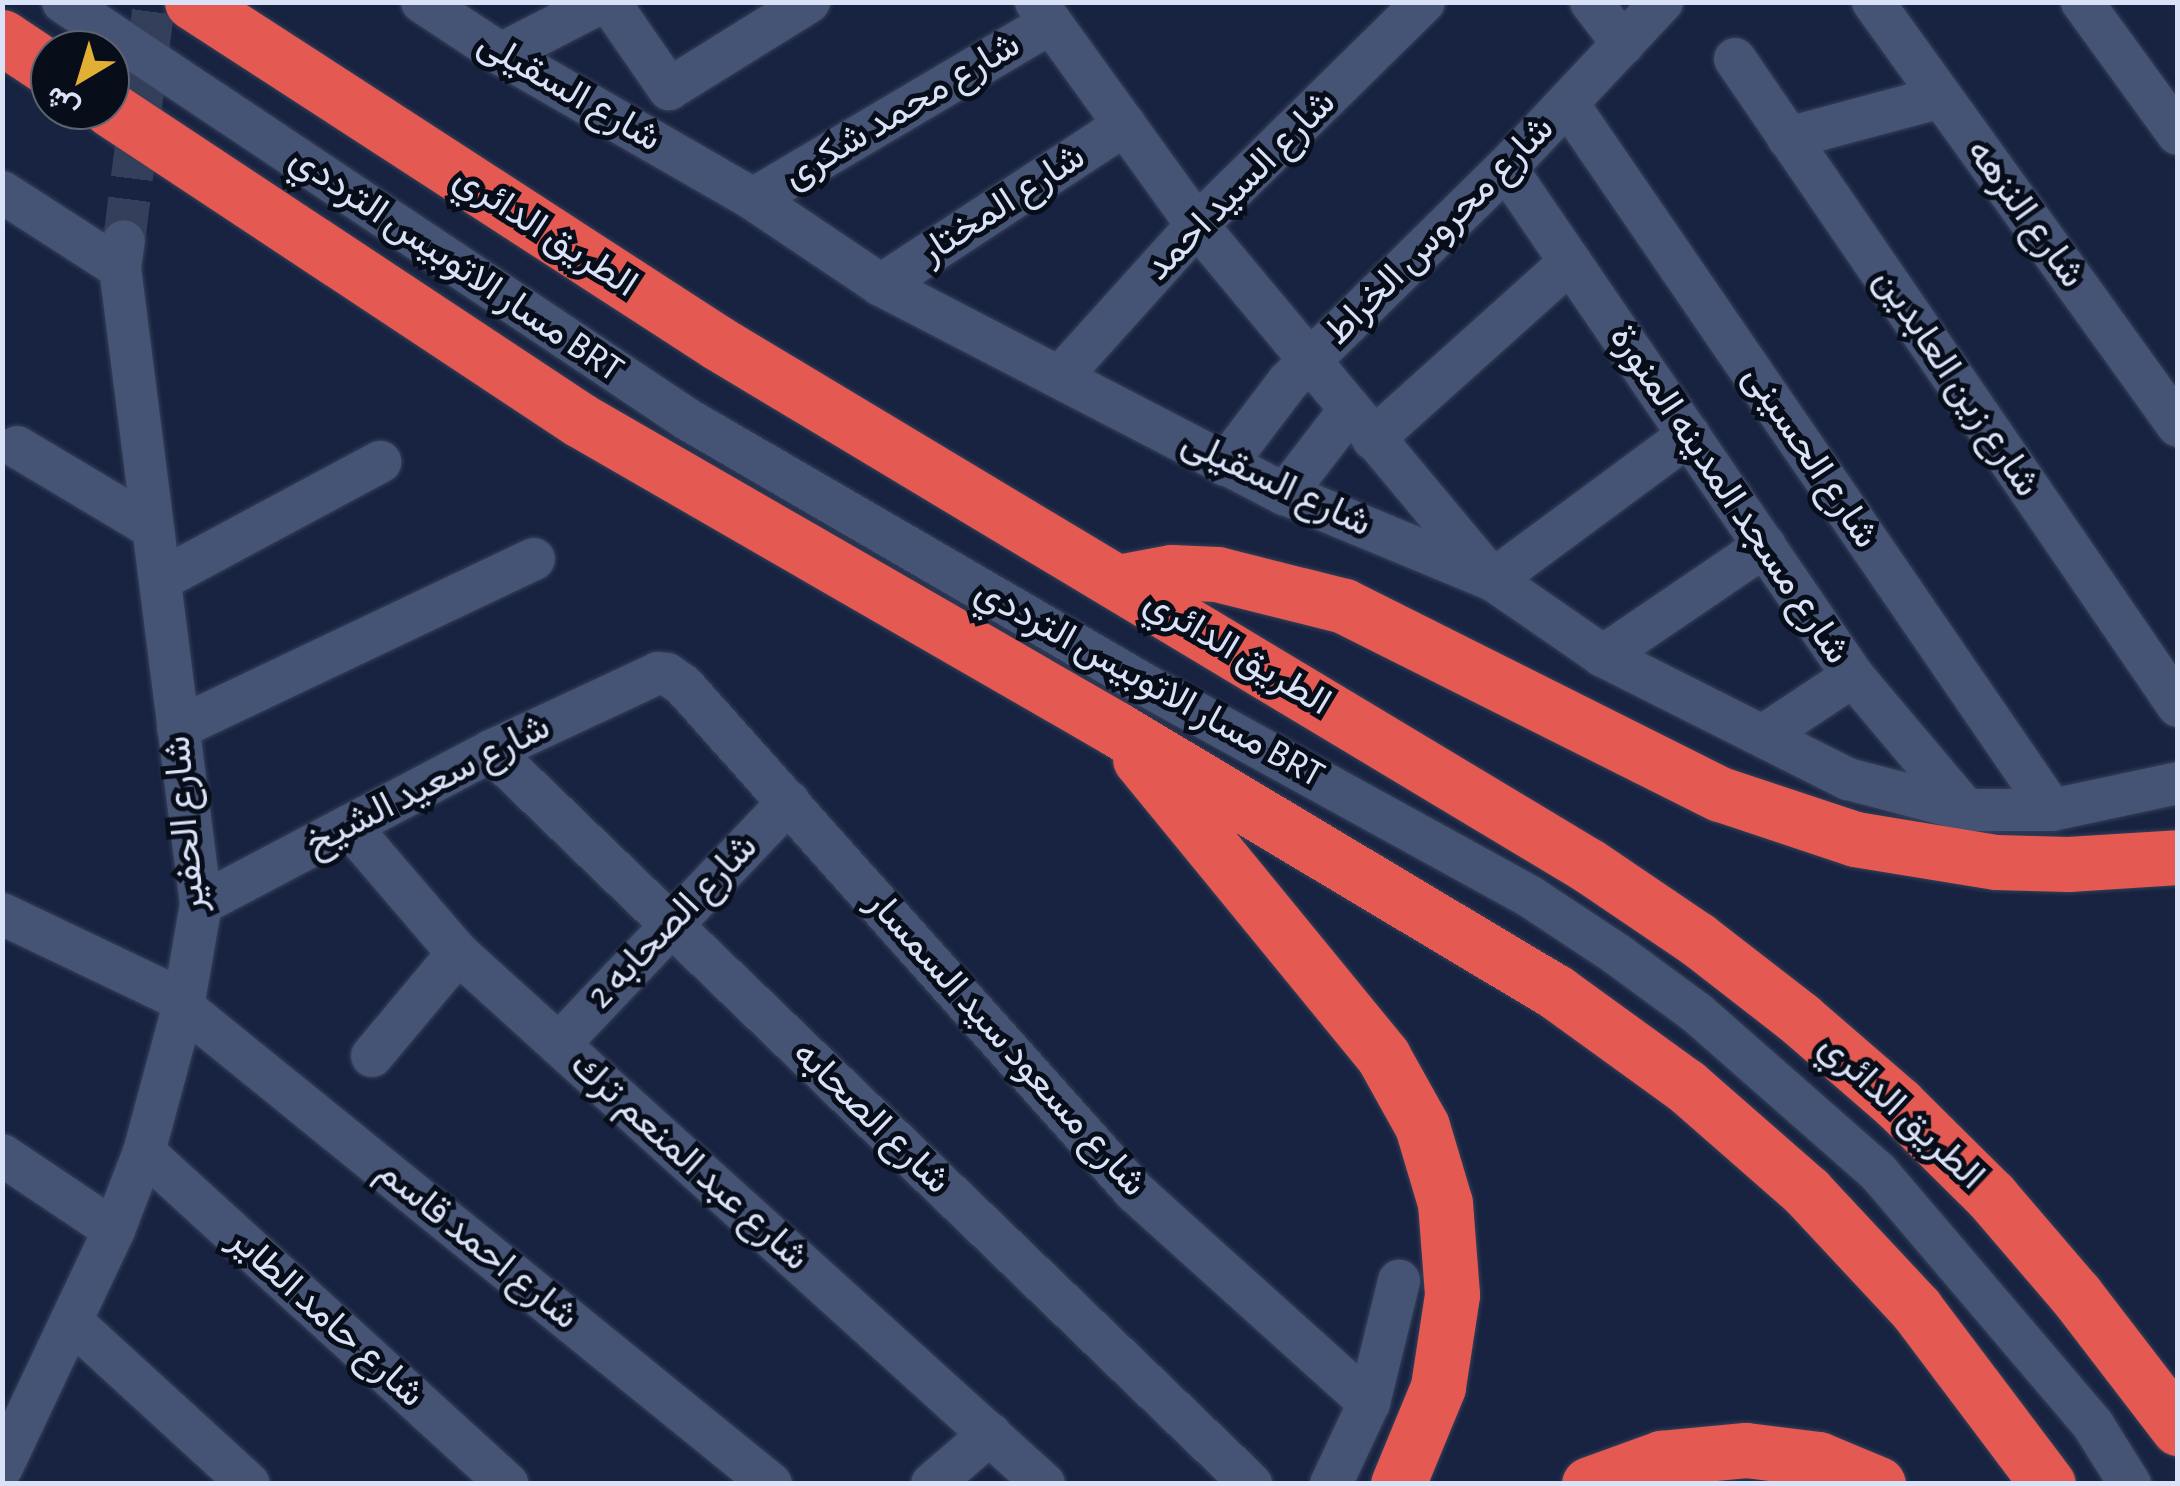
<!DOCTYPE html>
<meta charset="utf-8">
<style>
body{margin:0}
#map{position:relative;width:2180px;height:1486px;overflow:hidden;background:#172340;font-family:"Alegreya Sans",Vazirmatn,sans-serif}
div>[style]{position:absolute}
.minor-tunnel>*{height:42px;margin-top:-21px;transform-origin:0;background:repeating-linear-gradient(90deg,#34405b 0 42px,transparent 0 63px)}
.roads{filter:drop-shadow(0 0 2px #363f58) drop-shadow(0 0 2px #363f58)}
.minor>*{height:42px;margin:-21px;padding:0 21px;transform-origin:21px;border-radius:21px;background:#455375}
.highway>*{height:55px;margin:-27.5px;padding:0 27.5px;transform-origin:27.5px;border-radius:27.5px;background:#e55953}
span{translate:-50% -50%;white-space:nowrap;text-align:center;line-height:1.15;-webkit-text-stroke:10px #080d1a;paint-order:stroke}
.street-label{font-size:38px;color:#d9e2f6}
.frame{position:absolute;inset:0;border:5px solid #d9e2f6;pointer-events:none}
.north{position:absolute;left:30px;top:30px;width:100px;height:100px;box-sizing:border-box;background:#080d1a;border:2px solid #5c6272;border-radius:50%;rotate:218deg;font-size:28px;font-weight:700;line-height:40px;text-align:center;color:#d9e2f6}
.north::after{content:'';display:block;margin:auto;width:35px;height:45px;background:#e1af34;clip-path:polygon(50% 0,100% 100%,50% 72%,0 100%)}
</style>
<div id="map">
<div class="minor-tunnel">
<i style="left:124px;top:241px;width:241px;rotate:-82.8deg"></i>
</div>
<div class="roads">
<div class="minor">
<i style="left:63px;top:2px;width:751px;rotate:33.75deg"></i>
<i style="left:687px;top:419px;width:532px;rotate:30.13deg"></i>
<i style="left:1147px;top:686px;width:436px;rotate:28.8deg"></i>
<i style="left:1529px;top:896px;width:107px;rotate:33.5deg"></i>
<i style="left:1618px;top:955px;width:98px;rotate:36.3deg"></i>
<i style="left:1697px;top:1013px;width:241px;rotate:41.3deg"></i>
<i style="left:1878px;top:1172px;width:332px;rotate:49.6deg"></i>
<i style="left:2093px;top:1425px;width:70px;rotate:57.9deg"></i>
<i style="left:422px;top:2px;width:95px;rotate:33.4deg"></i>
<i style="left:501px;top:54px;width:291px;rotate:29.9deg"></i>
<i style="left:753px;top:199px;width:154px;rotate:33.9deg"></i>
<i style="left:881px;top:285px;width:455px;rotate:27.4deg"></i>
<i style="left:1285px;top:494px;width:225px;rotate:22.5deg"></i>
<i style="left:1493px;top:580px;width:134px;rotate:34.6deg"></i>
<i style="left:1603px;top:656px;width:274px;rotate:26.7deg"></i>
<i style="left:1848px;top:779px;width:122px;rotate:14.7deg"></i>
<i style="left:1966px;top:810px;width:86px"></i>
<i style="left:2052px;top:810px;width:129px;rotate:-12.1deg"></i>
<i style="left:609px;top:2px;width:106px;rotate:55.4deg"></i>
<i style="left:669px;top:89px;width:165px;rotate:-31.9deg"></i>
<i style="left:1036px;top:2px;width:275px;rotate:54.2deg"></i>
<i style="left:1197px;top:225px;width:462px;rotate:50.2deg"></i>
<i style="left:1493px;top:580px;width:244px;rotate:-36.5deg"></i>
<i style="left:1591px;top:2px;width:53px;rotate:52.7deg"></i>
<i style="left:1873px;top:2px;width:522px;rotate:54.27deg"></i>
<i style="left:2082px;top:2px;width:163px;rotate:54deg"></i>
<i style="left:501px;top:54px;width:114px;rotate:-27.2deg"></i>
<i style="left:1735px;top:59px;width:784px;rotate:55.6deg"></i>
<i style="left:1568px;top:104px;width:856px;rotate:55.57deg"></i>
<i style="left:1788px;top:138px;width:158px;rotate:-15deg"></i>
<i style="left:1506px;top:168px;width:615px;rotate:55.66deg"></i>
<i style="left:1853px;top:676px;width:175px;rotate:49.9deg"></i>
<i style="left:2px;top:192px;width:140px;rotate:32.8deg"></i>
<i style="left:753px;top:199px;width:346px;rotate:-30.6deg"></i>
<i style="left:881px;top:285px;width:292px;rotate:-33.3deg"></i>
<i style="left:1062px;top:375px;width:202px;rotate:-48deg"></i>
<i style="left:1197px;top:225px;width:318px;rotate:-44.5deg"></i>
<i style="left:1373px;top:439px;width:265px;rotate:-41.9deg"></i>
<i style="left:17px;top:447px;width:158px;rotate:30.8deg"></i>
<i style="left:1225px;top:465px;width:104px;rotate:-52.8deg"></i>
<i style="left:1288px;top:382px;width:305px;rotate:-44.5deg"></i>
<i style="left:1506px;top:168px;width:228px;rotate:-46.8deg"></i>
<i style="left:1285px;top:494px;width:105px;rotate:-52.4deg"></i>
<i style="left:160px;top:580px;width:250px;rotate:-28.2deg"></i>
<i style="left:1603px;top:656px;width:196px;rotate:-34.2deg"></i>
<i style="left:178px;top:728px;width:394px;rotate:-25.4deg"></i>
<i style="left:1764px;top:735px;width:107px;rotate:-33.5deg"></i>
<i style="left:491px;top:751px;width:1056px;rotate:43.96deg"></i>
<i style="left:349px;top:826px;width:167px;rotate:49.4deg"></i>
<i style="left:458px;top:953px;width:791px;rotate:42.18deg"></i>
<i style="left:201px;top:904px;width:328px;rotate:-27.8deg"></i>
<i style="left:491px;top:751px;width:184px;rotate:-25deg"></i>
<i style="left:658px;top:673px;width:9px;rotate:6deg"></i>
<i style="left:667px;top:674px;width:19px;rotate:35deg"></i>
<i style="left:683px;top:685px;width:679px;rotate:48.28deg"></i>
<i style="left:1135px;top:1192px;width:315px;rotate:42deg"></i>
<i style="left:2px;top:914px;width:202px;rotate:25.5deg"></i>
<i style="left:183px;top:1007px;width:757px;rotate:39.05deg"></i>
<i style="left:559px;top:1044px;width:334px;rotate:-46.5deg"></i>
<i style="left:372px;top:1056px;width:134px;rotate:-50.1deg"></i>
<i style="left:144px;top:1152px;width:492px;rotate:42.4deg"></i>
<i style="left:2px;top:1155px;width:135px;rotate:33.8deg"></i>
<i style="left:71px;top:1321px;width:241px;rotate:42.5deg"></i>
<i style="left:2px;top:1467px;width:262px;rotate:-64.7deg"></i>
<i style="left:114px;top:1230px;width:84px;rotate:-69deg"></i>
<i style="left:144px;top:1152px;width:150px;rotate:-74.9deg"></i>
<i style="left:183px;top:1007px;width:105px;rotate:-80.1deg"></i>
<i style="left:201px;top:904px;width:641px;rotate:-97.26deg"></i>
<i style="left:120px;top:268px;width:27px;rotate:-82deg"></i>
<i style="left:932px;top:1484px;width:77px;rotate:-40.8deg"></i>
<i style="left:1331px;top:1484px;width:89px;rotate:-64.9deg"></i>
<i style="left:1369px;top:1403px;width:126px;rotate:-76.2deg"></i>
</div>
<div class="highway">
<i style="left:192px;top:2px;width:627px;rotate:32.95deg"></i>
<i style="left:718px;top:343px;width:1016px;rotate:30.98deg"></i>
<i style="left:1589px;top:866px;width:130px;rotate:34.1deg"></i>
<i style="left:1697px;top:939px;width:130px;rotate:37.8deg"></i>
<i style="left:1800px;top:1019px;width:130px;rotate:40.9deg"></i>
<i style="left:1898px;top:1104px;width:131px;rotate:44.7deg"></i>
<i style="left:1991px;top:1196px;width:130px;rotate:49.4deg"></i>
<i style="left:2076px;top:1295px;width:168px;rotate:52.5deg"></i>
<i style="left:2px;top:37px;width:58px;rotate:33.7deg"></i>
<i style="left:110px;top:109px;width:564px;rotate:33.49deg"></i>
<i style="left:580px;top:420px;width:619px;rotate:29.96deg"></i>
<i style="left:1116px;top:729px;width:513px;rotate:30.87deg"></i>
<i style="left:1556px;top:992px;width:160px;rotate:35.9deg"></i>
<i style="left:1686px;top:1086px;width:161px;rotate:41.2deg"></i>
<i style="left:1807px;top:1192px;width:160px;rotate:47deg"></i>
<i style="left:1916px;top:1309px;width:219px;rotate:53deg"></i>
<i style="left:1118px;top:582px;width:54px;rotate:-10.7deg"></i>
<i style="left:1171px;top:572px;width:46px;rotate:2.5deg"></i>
<i style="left:1217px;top:574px;width:131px;rotate:14.1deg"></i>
<i style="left:1344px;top:606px;width:420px;rotate:26.6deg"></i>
<i style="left:1720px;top:794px;width:142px;rotate:18.4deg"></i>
<i style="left:1855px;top:839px;width:143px;rotate:9.3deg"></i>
<i style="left:1996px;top:862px;width:72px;rotate:1.6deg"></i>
<i style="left:2068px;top:864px;width:110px;rotate:-3.6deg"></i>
<i style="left:1140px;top:759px;width:384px;rotate:50.7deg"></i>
<i style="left:1383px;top:1056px;width:80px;rotate:60.9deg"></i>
<i style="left:1422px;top:1126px;width:80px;rotate:73.4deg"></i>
<i style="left:1445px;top:1203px;width:92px;rotate:85.6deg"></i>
<i style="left:1452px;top:1295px;width:93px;rotate:98.7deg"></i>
<i style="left:1438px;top:1387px;width:105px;rotate:112.4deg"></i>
<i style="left:1589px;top:1484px;width:77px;rotate:-19.9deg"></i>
<i style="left:1661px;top:1458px;width:85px;rotate:-5.4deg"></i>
<i style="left:1746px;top:1450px;width:73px;rotate:7.1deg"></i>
<i style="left:1818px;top:1459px;width:65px;rotate:22.6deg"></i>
</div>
</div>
<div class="street-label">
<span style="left:569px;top:92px;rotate:30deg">شارع السقيلى</span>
<span style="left:902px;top:111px;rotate:-31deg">شارع محمد شكرى</span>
<span style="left:1241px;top:186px;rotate:-45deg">شارع السيد احمد</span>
<span style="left:1003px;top:205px;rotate:-33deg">شارع المختار</span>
<span style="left:2025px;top:214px;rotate:54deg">شارع النزهه</span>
<span style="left:1440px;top:231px;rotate:-45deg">شارع محروس الخراط</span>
<span style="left:545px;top:232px;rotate:33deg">الطريق الدائري</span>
<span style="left:456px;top:265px;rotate:34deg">مسار الاتوبيس الترددي BRT</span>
<span style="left:1956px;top:383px;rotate:56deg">شارع زين العابدين</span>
<span style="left:1810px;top:457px;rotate:56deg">شارع الحسينى</span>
<span style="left:1276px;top:484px;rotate:25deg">شارع السقيلى</span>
<span style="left:1729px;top:495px;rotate:56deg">شارع مسجد المدينه المنورة</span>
<span style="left:1237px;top:653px;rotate:31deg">الطريق الدائري</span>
<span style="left:1149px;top:684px;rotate:29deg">مسار الاتوبيس الترددي BRT</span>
<span style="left:428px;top:786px;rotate:-27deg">شارع سعيد الشيخ</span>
<span style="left:186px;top:824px;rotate:-95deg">شارع الحفير</span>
<span style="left:673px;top:922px;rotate:-46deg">شارع الصحابه 2</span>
<span style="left:1006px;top:1044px;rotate:48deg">شارع مسعود سيد السمسار</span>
<span style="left:1901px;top:1112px;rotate:43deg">الطريق الدائري</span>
<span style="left:871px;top:1118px;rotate:44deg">شارع الصحابه</span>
<span style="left:689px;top:1162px;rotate:42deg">شارع عبد المنعم ترك</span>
<span style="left:477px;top:1245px;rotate:39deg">شارع احمد قاسم</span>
<span style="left:326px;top:1318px;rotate:42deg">شارع حامد الطاير</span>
</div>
<div class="frame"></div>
<div class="north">ش</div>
</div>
